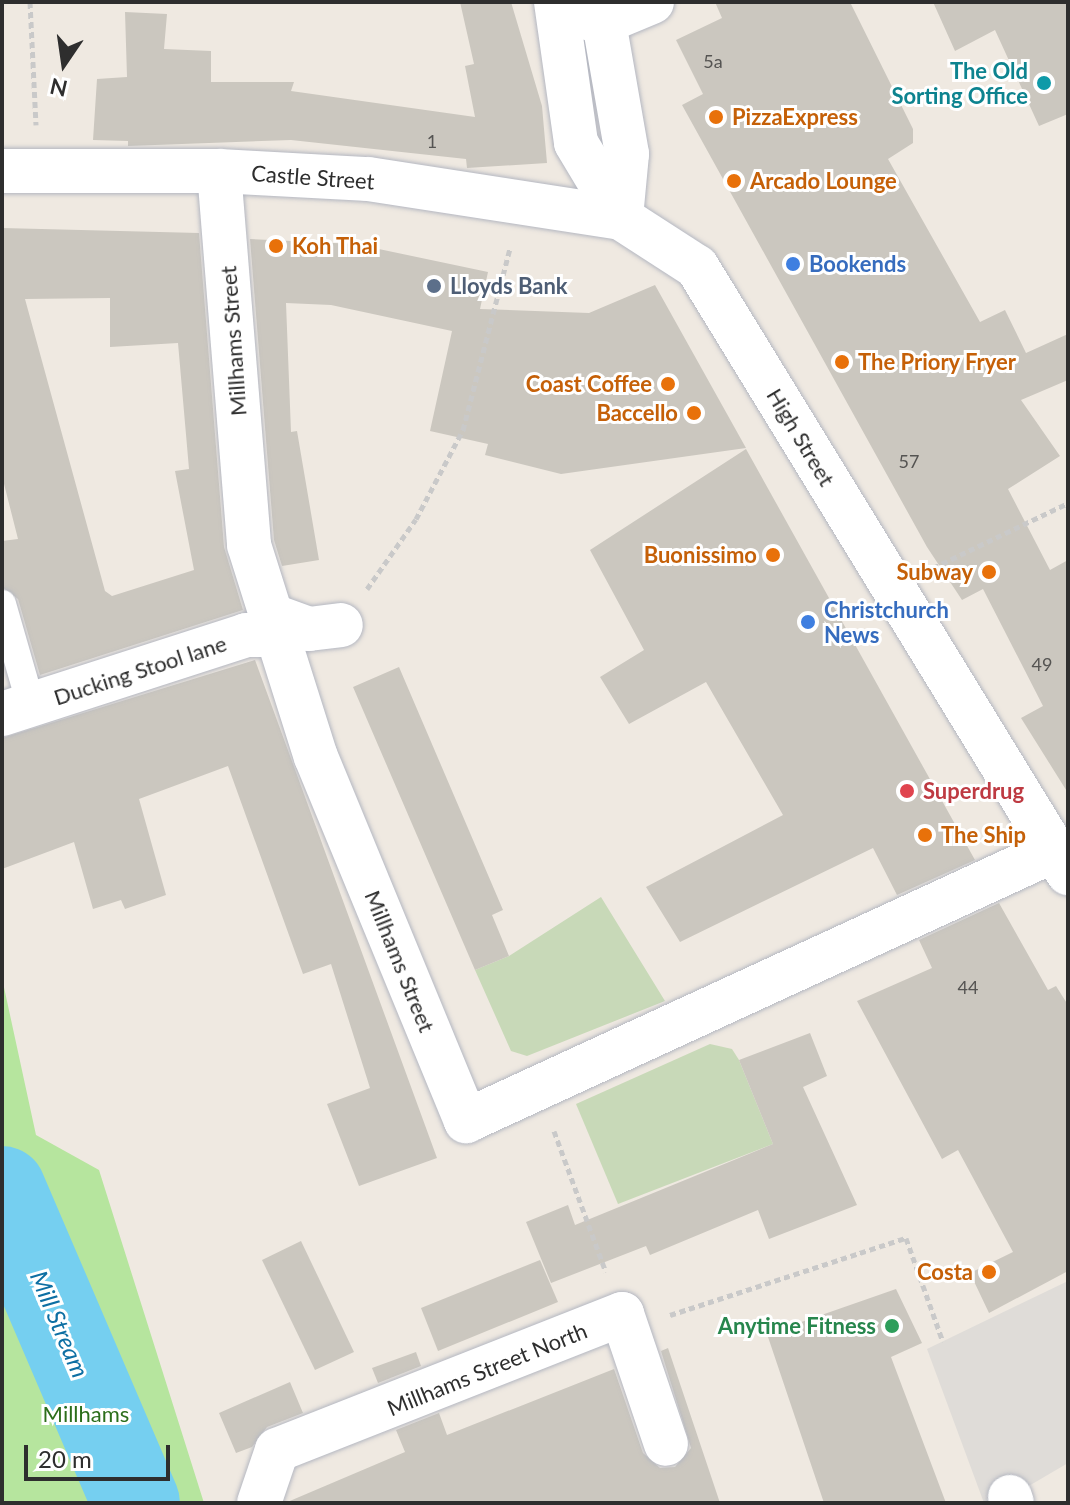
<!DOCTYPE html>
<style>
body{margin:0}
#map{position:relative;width:1070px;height:1505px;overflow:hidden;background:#efe9e1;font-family:Lato,sans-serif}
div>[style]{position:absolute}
.green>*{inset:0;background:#b6e59e}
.cemetery>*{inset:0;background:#c8d9b8}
.plaza>*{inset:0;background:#dfdcd8}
.river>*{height:88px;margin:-44px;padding:0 44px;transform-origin:44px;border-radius:44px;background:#75cff0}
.building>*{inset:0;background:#cbc7bf}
.path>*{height:5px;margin-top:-2.5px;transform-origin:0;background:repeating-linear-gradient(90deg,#c9c9c9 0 6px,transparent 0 10px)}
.roads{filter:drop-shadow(0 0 2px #b4b7c1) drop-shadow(0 0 2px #b4b7c1)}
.lane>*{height:28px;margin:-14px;padding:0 14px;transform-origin:14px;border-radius:14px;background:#fff}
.street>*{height:44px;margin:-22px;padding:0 22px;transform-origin:22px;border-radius:22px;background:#fff}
.secondary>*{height:44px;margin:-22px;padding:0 22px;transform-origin:22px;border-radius:22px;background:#fff}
.dots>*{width:22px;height:22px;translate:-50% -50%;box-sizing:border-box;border:4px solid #fff;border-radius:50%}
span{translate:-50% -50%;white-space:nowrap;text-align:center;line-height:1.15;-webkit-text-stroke:6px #fff;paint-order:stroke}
.number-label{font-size:18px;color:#555452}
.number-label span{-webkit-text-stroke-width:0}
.culture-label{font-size:22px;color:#0d838f;font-weight:700}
.right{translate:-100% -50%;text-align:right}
.food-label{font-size:22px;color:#c56008;font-weight:700}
.left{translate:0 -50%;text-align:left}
.street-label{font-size:22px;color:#2e2e2e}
.shop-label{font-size:22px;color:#366cbe;font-weight:700}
.service-label{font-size:22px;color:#4e5e75;font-weight:700}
.health-label{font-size:22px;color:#be3a42;font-weight:700}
.leisure-label{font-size:22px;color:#27864d;font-weight:700}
.park-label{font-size:22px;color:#2c6e1b}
.water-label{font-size:24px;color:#0d6fa3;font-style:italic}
.frame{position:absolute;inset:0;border:4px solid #2e2e2e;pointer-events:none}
.north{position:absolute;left:24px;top:24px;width:80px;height:80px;-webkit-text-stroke:6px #fff;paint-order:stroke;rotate:193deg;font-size:22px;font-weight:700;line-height:32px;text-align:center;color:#2e2e2e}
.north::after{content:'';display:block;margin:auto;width:28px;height:36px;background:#2e2e2e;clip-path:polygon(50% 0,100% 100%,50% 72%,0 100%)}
.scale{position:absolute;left:24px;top:1445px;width:146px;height:36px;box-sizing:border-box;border:4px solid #2e2e2e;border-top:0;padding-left:10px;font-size:24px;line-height:28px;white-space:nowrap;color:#2e2e2e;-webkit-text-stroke:6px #fff;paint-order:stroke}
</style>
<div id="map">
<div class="green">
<i style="clip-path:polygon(2px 978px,36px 1135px,99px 1170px,204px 1503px,2px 1503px)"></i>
</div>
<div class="cemetery">
<i style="clip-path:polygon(601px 897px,665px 1001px,527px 1056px,511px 1051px,475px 970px,509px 956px)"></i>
<i style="clip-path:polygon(710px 1044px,732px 1049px,739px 1060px,773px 1144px,618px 1204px,576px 1104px)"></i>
</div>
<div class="plaza">
<i style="clip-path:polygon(1068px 1281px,1068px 1463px,1010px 1497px,984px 1503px,927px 1349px)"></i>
</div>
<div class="river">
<i style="left:2px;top:1190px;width:340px;rotate:66.8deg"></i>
</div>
<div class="building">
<i style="clip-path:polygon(460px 2px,511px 2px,542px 106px,547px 163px,467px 168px,466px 159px,291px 140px,128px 146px,128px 141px,93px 140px,97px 79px,127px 77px,125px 12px,167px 14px,164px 49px,211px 51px,211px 82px,294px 82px,291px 91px,475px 117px,465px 66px,474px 64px)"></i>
<i style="clip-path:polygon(715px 2px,850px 2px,913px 129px,913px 143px,888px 159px,980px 322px,1005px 310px,1026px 353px,1068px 334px,1068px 380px,1021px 400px,1060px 456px,1008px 489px,1050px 570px,1068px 560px,1068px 793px,1021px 718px,1043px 706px,983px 589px,962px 600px,927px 547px,682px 105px,703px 94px,676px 40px,722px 18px)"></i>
<i style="clip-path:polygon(933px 2px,1068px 2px,1068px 114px,1039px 126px,995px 30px,955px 51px)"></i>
<i style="clip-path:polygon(evenodd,2px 228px,199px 233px,224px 547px,243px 610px,40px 675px,18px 599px,2px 587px,2px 541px,18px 539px,2px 476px,2px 228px,110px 298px,110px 347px,178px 343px,189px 469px,175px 471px,194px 570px,112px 596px,105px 591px,25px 299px,110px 298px)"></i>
<i style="clip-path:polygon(250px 239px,355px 244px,488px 272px,480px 309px,589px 313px,655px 285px,746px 448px,561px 474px,485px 455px,488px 444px,430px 431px,452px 331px,331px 305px,286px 303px,291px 432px,297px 431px,319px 560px,282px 566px,274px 540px)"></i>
<i style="clip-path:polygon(746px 449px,975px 860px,897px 895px,873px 848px,680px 942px,646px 887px,783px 815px,706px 682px,629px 724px,600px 677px,644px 650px,590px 550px)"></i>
<i style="clip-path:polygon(255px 660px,437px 1158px,359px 1186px,327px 1104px,370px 1088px,331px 964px,303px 974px,228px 766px,139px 799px,166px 895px,125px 909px,121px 900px,93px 909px,74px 842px,2px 869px,2px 738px)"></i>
<i style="clip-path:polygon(399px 667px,503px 910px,492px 915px,509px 956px,475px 970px,353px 687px)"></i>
<i style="clip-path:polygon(999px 903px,1048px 990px,1056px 986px,1068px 1005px,1068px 1271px,989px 1313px,970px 1273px,1013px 1252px,958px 1150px,942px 1159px,857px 1001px,932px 968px,919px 940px)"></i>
<i style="clip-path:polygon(810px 1033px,827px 1076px,803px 1087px,857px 1205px,769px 1239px,758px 1210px,650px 1255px,646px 1246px,551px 1283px,526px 1222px,568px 1205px,575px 1225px,773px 1144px,739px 1060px)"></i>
<i style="clip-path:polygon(301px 1241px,354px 1352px,315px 1370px,262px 1260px)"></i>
<i style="clip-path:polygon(540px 1260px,558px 1302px,438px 1351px,421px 1308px)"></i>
<i style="clip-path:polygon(896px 1289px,922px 1343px,891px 1357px,946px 1503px,824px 1503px,767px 1334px)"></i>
<i style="clip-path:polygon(668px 1348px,720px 1503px,285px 1503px,405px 1452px,396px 1430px,439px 1413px,447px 1435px,614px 1369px,643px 1453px,660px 1468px,675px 1467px,691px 1448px,661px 1351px)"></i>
<i style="clip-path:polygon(416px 1352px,421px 1366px,378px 1383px,372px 1368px)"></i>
<i style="clip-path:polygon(290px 1382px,303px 1413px,267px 1427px,252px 1447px,236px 1453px,219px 1413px)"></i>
</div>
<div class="path">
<i style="left:30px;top:2px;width:123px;rotate:87.2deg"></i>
<i style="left:933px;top:568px;width:150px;rotate:-25.7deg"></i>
<i style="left:367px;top:589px;width:85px;rotate:-55deg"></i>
<i style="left:416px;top:519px;width:101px;rotate:-62.2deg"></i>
<i style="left:463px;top:430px;width:188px;rotate:-75.5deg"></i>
<i style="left:554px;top:1131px;width:150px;rotate:69.8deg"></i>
<i style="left:670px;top:1315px;width:248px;rotate:-18.1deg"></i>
<i style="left:906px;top:1238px;width:110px;rotate:70.4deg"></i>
</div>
<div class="roads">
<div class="lane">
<i style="left:2px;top:604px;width:105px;rotate:74deg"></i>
</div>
<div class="street">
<i style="left:556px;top:2px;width:142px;rotate:81.9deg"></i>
<i style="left:576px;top:143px;width:87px;rotate:59deg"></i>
<i style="left:575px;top:15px;width:30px;rotate:14deg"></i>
<i style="left:604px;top:22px;width:52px;rotate:-22.6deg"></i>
<i style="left:604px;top:22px;width:134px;rotate:80.1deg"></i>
<i style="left:627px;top:154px;width:64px;rotate:95.4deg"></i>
<i style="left:219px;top:171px;width:375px;rotate:85.4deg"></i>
<i style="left:249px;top:545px;width:222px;rotate:72.5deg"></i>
<i style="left:316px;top:757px;width:394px;rotate:67.6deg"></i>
<i style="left:466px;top:1121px;width:646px;rotate:-24.7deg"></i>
<i style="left:273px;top:616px;width:38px;rotate:20deg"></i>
<i style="left:309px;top:629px;width:32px;rotate:-7deg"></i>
<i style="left:2px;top:714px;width:256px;rotate:-17.9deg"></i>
<i style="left:246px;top:635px;width:34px"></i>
<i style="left:1010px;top:1497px;width:6px;rotate:72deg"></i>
<i style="left:259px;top:1503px;width:56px;rotate:-71.2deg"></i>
<i style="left:277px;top:1450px;width:371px;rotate:-21.5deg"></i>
<i style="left:622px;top:1314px;width:137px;rotate:71.3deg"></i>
</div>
<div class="secondary">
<i style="left:2px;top:171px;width:217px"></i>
<i style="left:219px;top:171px;width:150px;rotate:3.1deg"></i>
<i style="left:369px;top:179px;width:255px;rotate:8.8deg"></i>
<i style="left:621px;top:218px;width:90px;rotate:32.8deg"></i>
<i style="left:697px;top:267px;width:711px;rotate:58.52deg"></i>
</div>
</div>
<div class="dots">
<i style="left:1044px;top:83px;background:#0f9aa8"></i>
<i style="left:716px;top:117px;background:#e8710a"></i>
<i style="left:734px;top:181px;background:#e8710a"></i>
<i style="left:276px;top:246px;background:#e8710a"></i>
<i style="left:793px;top:264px;background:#3f7fe0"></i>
<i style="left:434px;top:286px;background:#5c6f8a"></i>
<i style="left:842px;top:362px;background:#e8710a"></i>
<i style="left:668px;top:384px;background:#e8710a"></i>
<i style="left:694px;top:413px;background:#e8710a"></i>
<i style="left:773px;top:555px;background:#e8710a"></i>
<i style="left:989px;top:572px;background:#e8710a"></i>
<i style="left:808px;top:622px;background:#3f7fe0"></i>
<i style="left:907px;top:791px;background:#e0444e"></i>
<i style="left:925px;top:835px;background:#e8710a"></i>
<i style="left:989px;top:1272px;background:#e8710a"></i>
<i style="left:892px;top:1326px;background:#2e9e5b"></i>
</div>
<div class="number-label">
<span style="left:713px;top:61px">5a</span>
<span style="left:432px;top:141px">1</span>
<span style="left:909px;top:461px">57</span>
<span style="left:1042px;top:664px">49</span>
<span style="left:968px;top:987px">44</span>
</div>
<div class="culture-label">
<span class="right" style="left:1028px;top:83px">The Old<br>Sorting Office</span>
</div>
<div class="food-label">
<span class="left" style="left:732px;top:117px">PizzaExpress</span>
<span class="left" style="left:750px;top:181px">Arcado Lounge</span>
<span class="left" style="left:292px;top:246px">Koh Thai</span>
<span class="left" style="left:858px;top:362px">The Priory Fryer</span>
<span class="right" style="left:652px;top:384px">Coast Coffee</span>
<span class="right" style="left:678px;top:413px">Baccello</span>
<span class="right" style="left:757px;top:555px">Buonissimo</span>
<span class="right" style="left:973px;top:572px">Subway</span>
<span class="left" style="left:941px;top:835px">The Ship</span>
<span class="right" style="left:973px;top:1272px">Costa</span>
</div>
<div class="street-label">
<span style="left:313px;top:177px;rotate:4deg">Castle Street</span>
<span style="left:233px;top:341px;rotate:-94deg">Millhams Street</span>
<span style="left:801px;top:437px;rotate:59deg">High Street</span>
<span style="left:140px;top:670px;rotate:-18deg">Ducking Stool lane</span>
<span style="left:400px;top:961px;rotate:68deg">Millhams Street</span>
<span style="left:487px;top:1369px;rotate:-22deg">Millhams Street North</span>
</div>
<div class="shop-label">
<span class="left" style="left:809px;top:264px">Bookends</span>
<span class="left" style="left:824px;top:622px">Christchurch<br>News</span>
</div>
<div class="service-label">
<span class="left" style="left:450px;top:286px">Lloyds Bank</span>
</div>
<div class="health-label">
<span class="left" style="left:923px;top:791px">Superdrug</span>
</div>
<div class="leisure-label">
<span class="right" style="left:876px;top:1326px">Anytime Fitness</span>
</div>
<div class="park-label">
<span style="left:86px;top:1414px">Millhams</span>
</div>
<div class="water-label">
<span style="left:60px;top:1324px;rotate:67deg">Mill Stream</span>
</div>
<div class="frame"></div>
<div class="north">N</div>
<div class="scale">20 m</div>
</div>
